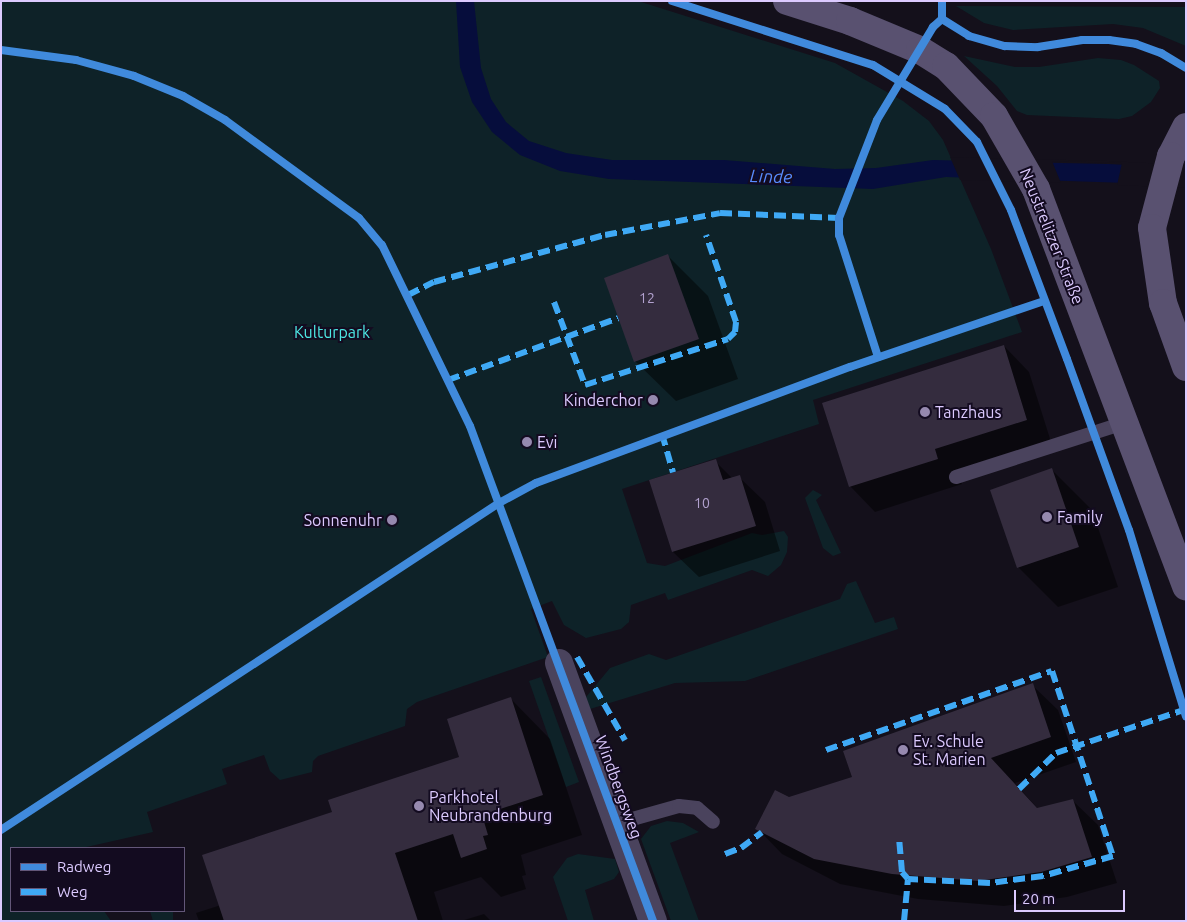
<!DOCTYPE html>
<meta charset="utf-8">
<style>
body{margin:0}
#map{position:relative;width:1187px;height:922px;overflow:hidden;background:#14101b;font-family:Ubuntu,sans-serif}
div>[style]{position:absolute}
.green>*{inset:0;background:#0e2228}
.water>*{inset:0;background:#060d3c}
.pier>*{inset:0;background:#14101b}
.shadow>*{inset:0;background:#0007}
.building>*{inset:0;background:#342c3e}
.lane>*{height:14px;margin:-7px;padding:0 7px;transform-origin:7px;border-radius:7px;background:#4a435d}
.street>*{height:28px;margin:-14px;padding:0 14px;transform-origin:14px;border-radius:14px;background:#4a435d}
.secondary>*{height:28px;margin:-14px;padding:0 14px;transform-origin:14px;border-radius:14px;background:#595170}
.quiet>*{height:6px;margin-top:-3px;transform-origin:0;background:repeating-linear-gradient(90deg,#3fa9f5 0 12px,transparent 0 18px)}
.cycleway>*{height:8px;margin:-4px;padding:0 4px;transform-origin:4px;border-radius:4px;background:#408adc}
.dots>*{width:14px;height:14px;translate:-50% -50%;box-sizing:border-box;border:2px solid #130b20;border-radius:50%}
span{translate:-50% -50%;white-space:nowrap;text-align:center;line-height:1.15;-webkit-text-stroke:4px #130b20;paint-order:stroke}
.number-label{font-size:14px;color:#b2a2cf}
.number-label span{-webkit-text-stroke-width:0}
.street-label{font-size:16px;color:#dccaff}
.park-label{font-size:16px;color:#4de8e4}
.poi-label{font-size:16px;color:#dccaff}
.right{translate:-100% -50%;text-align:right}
.left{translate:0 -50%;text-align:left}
.water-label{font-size:18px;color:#588cff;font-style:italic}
.frame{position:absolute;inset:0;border:2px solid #dccaff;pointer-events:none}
.legend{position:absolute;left:10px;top:847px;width:175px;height:65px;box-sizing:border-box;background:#130b20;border:1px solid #635779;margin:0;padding:6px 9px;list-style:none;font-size:15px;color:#dccaff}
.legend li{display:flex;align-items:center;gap:10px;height:25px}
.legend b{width:25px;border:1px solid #635779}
.scale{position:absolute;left:1014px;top:890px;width:111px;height:22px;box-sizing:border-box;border:2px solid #dccaff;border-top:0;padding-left:6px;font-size:15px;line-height:18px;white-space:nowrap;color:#dccaff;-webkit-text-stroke:4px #130b20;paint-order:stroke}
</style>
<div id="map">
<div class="green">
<i style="clip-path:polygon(1px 1px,638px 1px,835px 63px,903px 101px,929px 121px,943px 140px,991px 249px,1022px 332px,813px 400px,819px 424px,622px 489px,647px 563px,665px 566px,752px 533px,762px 535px,784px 531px,788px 537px,787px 552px,781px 565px,768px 576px,752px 570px,668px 600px,665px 593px,631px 605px,629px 622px,621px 629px,586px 638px,564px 625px,552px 601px,531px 609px,548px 657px,417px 702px,407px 709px,405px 726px,318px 756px,313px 761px,312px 772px,280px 780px,270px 771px,264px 755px,222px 769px,227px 784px,147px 812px,153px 832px,82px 848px,11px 848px,11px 911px,104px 911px,111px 921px,1px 921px)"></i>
<i style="clip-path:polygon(956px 6px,1186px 7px,1186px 46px,1143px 28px,1113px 24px,1013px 30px,984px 23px)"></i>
<i style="clip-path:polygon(964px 56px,1015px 67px,1039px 67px,1098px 58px,1121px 60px,1134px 65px,1159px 81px,1160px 88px,1151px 102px,1132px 116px,1119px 119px,1027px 115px,1017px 111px,997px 86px)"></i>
<i style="clip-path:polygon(813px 490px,822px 495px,816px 500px,841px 553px,833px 556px,823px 548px,805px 498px)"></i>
<i style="clip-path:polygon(856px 581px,875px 623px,894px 617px,898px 629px,745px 681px,675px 683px,590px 709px,586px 697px,610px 668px,649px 654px,666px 660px,840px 599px,847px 584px)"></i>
<i style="clip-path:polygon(541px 677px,579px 782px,566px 787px,529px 681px)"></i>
<i style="clip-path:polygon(667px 821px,683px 823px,699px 832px,670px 843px,699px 921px,671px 921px,641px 839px,651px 826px)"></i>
<i style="clip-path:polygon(578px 854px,615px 859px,619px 872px,614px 879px,585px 890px,594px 921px,568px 921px,553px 877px,567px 858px)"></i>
<i style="clip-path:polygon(150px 911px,173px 911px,173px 921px,153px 921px)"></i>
</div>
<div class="water">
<i style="clip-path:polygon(456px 1px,474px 1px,481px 68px,491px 99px,506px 122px,529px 141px,566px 153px,612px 160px,724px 160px,835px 169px,876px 168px,933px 160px,1108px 164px,1186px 168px,1186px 185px,946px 177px,873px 189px,609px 179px,560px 171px,520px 155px,492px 132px,472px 102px,460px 67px)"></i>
</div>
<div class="pier">
<i style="clip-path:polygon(950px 157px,1108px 161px,1186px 165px,1186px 188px,1117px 185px,1122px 163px,1052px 161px,1061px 183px,960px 180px)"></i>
</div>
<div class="shadow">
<i style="clip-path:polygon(668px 256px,708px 296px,738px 379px,676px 401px,635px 361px)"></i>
<i style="clip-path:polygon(1004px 346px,1029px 372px,1052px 445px,959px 474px,962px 484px,875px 512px,850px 486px)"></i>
<i style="clip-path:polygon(715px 461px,733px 479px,739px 477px,765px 502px,780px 551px,699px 577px,673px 552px)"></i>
<i style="clip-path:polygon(1052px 470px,1092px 510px,1118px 587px,1058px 607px,1018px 567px)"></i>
<i style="clip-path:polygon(1032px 685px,1058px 710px,1076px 762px,1015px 783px,1038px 809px,1072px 800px,1098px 825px,1117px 883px,1067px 897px,1004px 906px,918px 899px,840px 884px,782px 854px,757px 828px,789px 799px,853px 778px)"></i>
<i style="clip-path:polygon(511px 699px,550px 739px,582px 835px,521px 855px,526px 875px,522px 876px,526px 889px,501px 897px,481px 877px,434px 892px,443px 921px,199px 921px,196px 913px,221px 905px,333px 813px,461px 757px)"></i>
<i style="clip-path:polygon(484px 914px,491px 921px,461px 921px)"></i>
</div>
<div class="building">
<i style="clip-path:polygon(668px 254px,699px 339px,634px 362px,604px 278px)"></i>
<i style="clip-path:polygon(1004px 345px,1027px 420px,935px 449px,938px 459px,849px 487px,822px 403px)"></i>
<i style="clip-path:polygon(716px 459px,723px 480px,740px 475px,756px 526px,672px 552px,649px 480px)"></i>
<i style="clip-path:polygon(1052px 468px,1079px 547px,1017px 568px,990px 490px)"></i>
<i style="clip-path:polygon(1033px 683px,1051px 737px,991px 758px,1037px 808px,1073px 799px,1092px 857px,1041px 872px,978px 881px,892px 874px,814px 859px,755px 829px,775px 790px,789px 797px,852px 777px,843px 751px)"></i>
<i style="clip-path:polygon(511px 697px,543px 795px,482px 815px,488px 835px,483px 836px,487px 849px,461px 858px,453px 834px,395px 853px,418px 921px,224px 921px,202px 855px,332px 812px,328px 800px,459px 757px,447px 719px)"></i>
</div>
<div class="lane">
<i style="left:956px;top:477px;width:176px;rotate:-17.8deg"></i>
<i style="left:618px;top:823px;width:63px;rotate:-15.6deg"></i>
<i style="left:679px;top:806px;width:18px;rotate:6deg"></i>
<i style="left:697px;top:808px;width:21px;rotate:41deg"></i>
</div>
<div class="street">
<i style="left:559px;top:663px;width:275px;rotate:70deg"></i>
</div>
<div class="secondary">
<i style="left:787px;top:1px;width:66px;rotate:17.6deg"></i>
<i style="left:850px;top:21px;width:76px;rotate:22.5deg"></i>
<i style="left:920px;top:50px;width:31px;rotate:32deg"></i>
<i style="left:946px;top:66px;width:69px;rotate:46.2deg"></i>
<i style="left:994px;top:116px;width:84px;rotate:60.1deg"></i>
<i style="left:1036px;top:189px;width:425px;rotate:69.3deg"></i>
<i style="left:1186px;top:127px;width:33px;rotate:117deg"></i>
<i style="left:1171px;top:156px;width:74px;rotate:104.8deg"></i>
<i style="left:1152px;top:228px;width:76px;rotate:81.7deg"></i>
<i style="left:1163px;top:303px;width:68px;rotate:70.2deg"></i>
</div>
<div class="quiet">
<i style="left:408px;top:295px;width:29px;rotate:-27deg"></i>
<i style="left:434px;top:282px;width:177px;rotate:-15.4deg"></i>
<i style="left:605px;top:235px;width:117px;rotate:-10.8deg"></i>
<i style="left:720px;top:213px;width:119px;rotate:2.4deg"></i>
<i style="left:554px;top:302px;width:89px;rotate:69.5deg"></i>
<i style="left:585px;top:385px;width:150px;rotate:-17.8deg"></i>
<i style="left:728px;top:339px;width:10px;rotate:-45deg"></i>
<i style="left:735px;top:332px;width:10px;rotate:-84deg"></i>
<i style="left:736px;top:322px;width:92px;rotate:-109deg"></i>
<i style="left:448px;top:380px;width:181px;rotate:-20deg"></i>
<i style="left:662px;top:434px;width:40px;rotate:74deg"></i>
<i style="left:577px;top:657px;width:96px;rotate:60deg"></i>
<i style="left:826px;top:750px;width:239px;rotate:-19.3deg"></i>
<i style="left:1052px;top:671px;width:195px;rotate:71.8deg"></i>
<i style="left:1113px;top:856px;width:73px;rotate:164.1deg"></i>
<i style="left:1043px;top:876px;width:53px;rotate:172.5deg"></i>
<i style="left:990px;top:883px;width:82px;rotate:-177.2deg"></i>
<i style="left:908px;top:879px;width:9px;rotate:-131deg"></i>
<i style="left:902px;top:872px;width:32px;rotate:-95deg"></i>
<i style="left:1019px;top:789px;width:52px;rotate:-44.2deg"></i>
<i style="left:1056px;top:753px;width:135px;rotate:-18.6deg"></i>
<i style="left:725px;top:854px;width:17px;rotate:-21deg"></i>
<i style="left:741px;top:848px;width:26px;rotate:-37deg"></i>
<i style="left:904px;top:921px;width:42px;rotate:-84.6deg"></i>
</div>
<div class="cycleway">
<i style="left:672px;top:1px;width:211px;rotate:17.7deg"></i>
<i style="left:873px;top:65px;width:84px;rotate:31.4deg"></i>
<i style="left:945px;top:109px;width:46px;rotate:45.9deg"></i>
<i style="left:977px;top:142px;width:76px;rotate:63.4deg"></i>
<i style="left:1011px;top:210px;width:159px;rotate:69.4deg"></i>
<i style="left:1067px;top:359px;width:182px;rotate:70.1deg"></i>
<i style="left:1129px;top:530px;width:195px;rotate:73deg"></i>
<i style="left:942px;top:19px;width:32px;rotate:32deg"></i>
<i style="left:969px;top:36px;width:37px;rotate:16deg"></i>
<i style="left:1005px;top:46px;width:33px;rotate:2deg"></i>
<i style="left:1038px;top:47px;width:45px;rotate:-9deg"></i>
<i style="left:1082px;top:40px;width:27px"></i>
<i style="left:1109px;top:40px;width:27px;rotate:8deg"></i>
<i style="left:1136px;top:44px;width:27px;rotate:20deg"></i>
<i style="left:1161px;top:53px;width:29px;rotate:31deg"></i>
<i style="left:1px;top:50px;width:76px;rotate:7.6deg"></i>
<i style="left:76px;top:60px;width:60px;rotate:15.4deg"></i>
<i style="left:134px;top:76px;width:53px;rotate:22.2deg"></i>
<i style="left:183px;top:96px;width:48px;rotate:29.7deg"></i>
<i style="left:225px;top:120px;width:166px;rotate:36.2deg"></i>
<i style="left:359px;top:218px;width:35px;rotate:50deg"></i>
<i style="left:382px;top:245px;width:201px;rotate:64.1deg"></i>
<i style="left:470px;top:426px;width:528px;rotate:69.71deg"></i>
<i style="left:878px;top:357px;width:128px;rotate:-107.7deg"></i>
<i style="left:839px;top:235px;width:17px;rotate:-90deg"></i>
<i style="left:839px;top:218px;width:105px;rotate:-68.8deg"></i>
<i style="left:877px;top:120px;width:109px;rotate:-58.9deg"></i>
<i style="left:933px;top:27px;width:12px;rotate:-42deg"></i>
<i style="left:942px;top:19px;width:18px;rotate:-90deg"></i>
<i style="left:1px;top:830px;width:596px;rotate:-33.29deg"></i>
<i style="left:499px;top:503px;width:42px;rotate:-28.4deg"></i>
<i style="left:536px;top:483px;width:335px;rotate:-20.3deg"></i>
<i style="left:850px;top:367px;width:205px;rotate:-18.8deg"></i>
</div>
<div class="dots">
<i style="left:653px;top:400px;background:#9689af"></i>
<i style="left:925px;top:412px;background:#9689af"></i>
<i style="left:527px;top:442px;background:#9689af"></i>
<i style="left:1047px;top:517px;background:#9689af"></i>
<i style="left:392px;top:520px;background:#9689af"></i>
<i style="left:903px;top:750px;background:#9689af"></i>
<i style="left:419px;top:806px;background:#9689af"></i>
</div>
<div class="number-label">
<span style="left:647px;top:298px">12</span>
<span style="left:702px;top:503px">10</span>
</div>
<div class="street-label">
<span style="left:1052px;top:236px;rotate:68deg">Neustrelitzer Straße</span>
<span style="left:619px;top:787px;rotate:70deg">Windbergsweg</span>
</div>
<div class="park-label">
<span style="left:332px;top:332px">Kulturpark</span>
</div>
<div class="poi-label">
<span class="right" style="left:643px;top:400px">Kinderchor</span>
<span class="left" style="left:935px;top:412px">Tanzhaus</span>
<span class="left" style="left:537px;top:442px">Evi</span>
<span class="left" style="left:1057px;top:517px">Family</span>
<span class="right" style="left:382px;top:520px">Sonnenuhr</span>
<span class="left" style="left:913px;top:750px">Ev. Schule<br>St. Marien</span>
<span class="left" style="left:429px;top:806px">Parkhotel<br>Neubrandenburg</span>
</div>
<div class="water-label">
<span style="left:771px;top:176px;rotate:2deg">Linde</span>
</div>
<div class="frame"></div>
<ul class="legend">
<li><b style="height:6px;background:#408adc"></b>Radweg</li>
<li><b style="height:6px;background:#3fa9f5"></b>Weg</li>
</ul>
<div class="scale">20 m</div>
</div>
